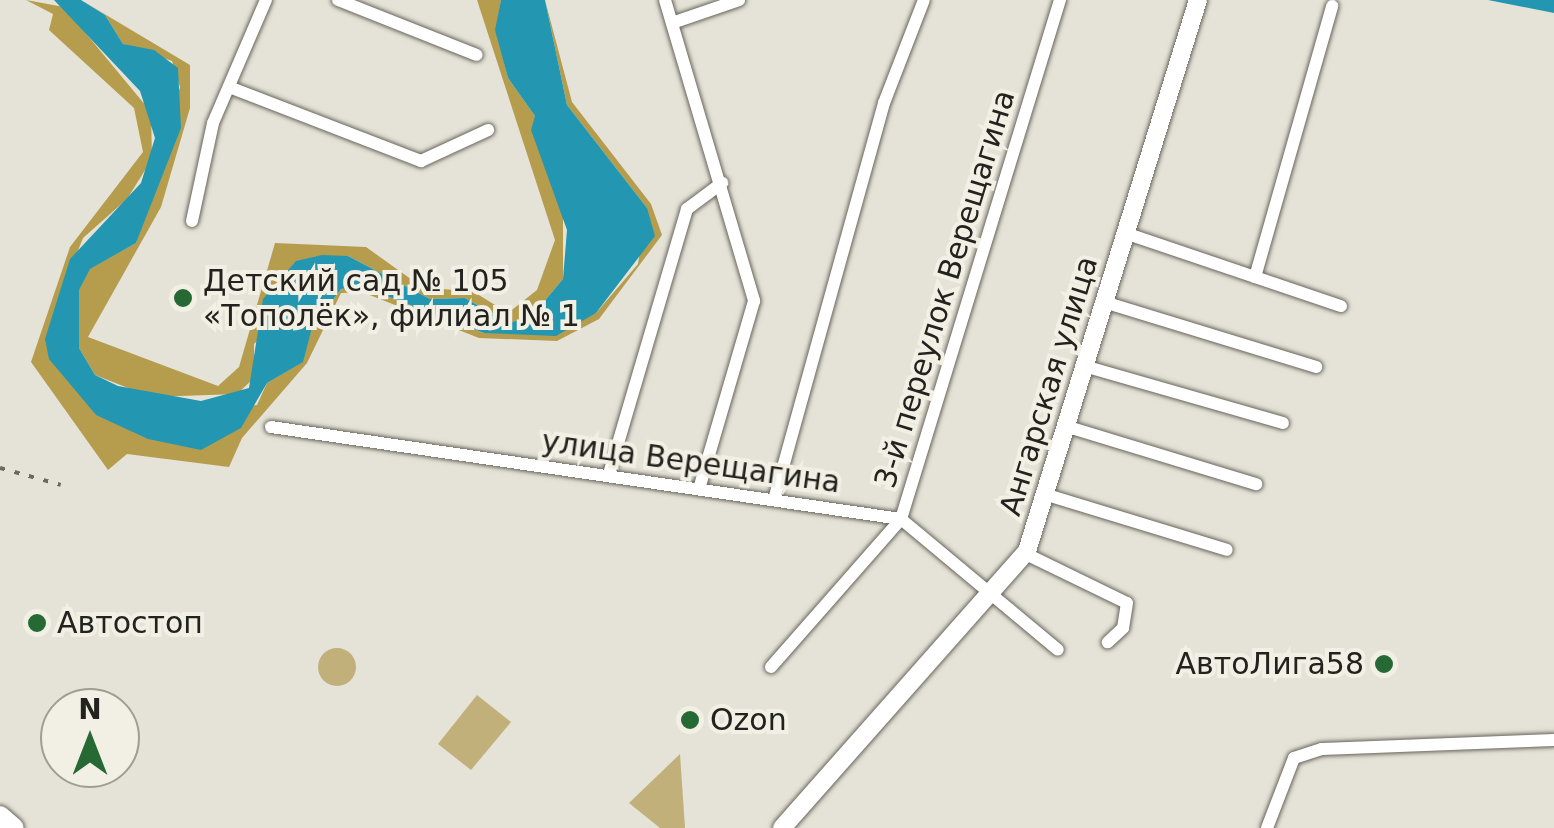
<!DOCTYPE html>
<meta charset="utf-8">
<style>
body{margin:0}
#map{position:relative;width:1554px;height:828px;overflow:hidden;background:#e5e2d7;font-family:"DejaVu Sans",sans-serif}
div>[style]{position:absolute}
.green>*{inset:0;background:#c1b07a}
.round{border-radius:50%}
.forest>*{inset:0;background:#b59d4d}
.water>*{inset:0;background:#2397b1}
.roads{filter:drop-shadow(0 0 2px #68655c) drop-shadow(0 0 2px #68655c)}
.street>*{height:12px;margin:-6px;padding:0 6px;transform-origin:6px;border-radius:6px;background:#fff}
.secondary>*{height:18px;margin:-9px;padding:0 9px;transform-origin:9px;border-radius:9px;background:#fff}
.primary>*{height:20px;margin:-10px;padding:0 10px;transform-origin:10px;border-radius:10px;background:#fff}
.rail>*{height:4px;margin-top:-2px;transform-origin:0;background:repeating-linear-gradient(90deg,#6a6861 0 5px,transparent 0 15px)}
.dots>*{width:28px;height:28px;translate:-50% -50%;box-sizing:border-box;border:5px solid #f2efe4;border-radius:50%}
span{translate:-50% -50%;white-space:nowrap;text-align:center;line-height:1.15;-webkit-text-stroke:8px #f2efe4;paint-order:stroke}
.poi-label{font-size:30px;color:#23221e}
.left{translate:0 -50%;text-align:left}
.right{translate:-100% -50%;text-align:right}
.street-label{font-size:30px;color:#23221e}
.north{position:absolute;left:40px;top:688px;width:100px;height:100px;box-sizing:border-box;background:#f2efe4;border:2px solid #9f9d95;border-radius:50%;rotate:0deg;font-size:28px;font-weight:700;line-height:40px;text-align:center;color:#23221e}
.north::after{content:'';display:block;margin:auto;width:35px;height:45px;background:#266934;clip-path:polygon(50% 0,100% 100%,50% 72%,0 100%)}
</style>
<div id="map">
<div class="green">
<i class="round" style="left:318px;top:648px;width:38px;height:38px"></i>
<i style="clip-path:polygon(477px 695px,511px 722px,471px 770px,438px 744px)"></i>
<i style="clip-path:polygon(680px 754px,685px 828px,660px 828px,629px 803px)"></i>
</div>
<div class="forest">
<i style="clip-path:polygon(26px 0,64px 7px,151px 112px,152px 159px,127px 199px,83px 238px,63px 288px,96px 415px,257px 405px,267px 383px,302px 362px,312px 328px,341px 289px,363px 287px,484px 333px,596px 313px,638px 264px,647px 208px,567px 105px,545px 0,572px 102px,651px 204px,662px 235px,599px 319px,557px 341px,479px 338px,362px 292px,341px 293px,307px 363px,242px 438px,229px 467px,127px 454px,108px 470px,31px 362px,70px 247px,143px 152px,134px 108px,49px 30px,53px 14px)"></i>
<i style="clip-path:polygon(81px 0,190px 65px,190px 108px,161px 207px,88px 337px,218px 386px,239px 367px,275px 243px,366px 247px,422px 287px,474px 292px,508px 313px,537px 290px,555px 240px,477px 0,501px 0,496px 30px,508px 78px,535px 116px,563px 215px,563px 279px,532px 316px,510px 323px,465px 298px,430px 299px,348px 256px,254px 344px,254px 378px,237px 394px,151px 397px,95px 375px,79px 348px,79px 289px,89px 269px,136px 243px,180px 87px,172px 61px,123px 44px,105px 15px)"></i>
</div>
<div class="water">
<i style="clip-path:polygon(54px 0,81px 0,105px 15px,123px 44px,154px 50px,178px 68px,181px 128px,136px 243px,90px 269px,79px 290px,79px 348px,95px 375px,118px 386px,201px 401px,249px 388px,263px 299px,296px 261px,322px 255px,348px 256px,430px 299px,465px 298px,509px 323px,532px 316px,563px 279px,567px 230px,531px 130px,535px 116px,508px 78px,495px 30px,501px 0,545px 0,567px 105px,647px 208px,655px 236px,596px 313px,556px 336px,484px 333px,363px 287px,341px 289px,312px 328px,303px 362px,267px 383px,241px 428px,201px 450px,148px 439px,96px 415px,49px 359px,45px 339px,70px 259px,141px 183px,155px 138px,140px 91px)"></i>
<i style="clip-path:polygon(1488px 0,1554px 0,1554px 13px)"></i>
</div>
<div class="roads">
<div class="street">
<i style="left:338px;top:0;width:149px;rotate:21.6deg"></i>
<i style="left:665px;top:0;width:314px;rotate:73.5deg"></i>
<i style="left:754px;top:301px;width:193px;rotate:106.3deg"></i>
<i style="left:672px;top:23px;width:71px;rotate:-18.9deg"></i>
<i style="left:229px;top:87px;width:206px;rotate:21.1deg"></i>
<i style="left:421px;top:161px;width:74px;rotate:-24.8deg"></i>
<i style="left:192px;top:221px;width:100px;rotate:-77.9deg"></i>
<i style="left:213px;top:123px;width:134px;rotate:-66.7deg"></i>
<i style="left:1125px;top:233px;width:228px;rotate:18.7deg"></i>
<i style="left:1255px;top:277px;width:282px;rotate:-74.1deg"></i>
<i style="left:1104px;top:302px;width:222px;rotate:17deg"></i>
<i style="left:1084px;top:366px;width:207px;rotate:16deg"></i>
<i style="left:1065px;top:426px;width:200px;rotate:16.9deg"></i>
<i style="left:271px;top:427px;width:637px;rotate:8.31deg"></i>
<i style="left:901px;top:519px;width:204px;rotate:39.8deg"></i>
<i style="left:609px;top:474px;width:276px;rotate:-73.6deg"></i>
<i style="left:687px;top:209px;width:44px;rotate:-36.6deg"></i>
<i style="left:1044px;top:494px;width:191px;rotate:17deg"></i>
<i style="left:775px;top:496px;width:408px;rotate:-74.5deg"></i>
<i style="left:884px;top:103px;width:110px;rotate:-68.8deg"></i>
<i style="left:1024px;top:553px;width:114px;rotate:25.9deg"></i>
<i style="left:1127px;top:603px;width:25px;rotate:99deg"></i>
<i style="left:1123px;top:628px;width:21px;rotate:137deg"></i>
<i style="left:771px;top:667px;width:197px;rotate:-48.7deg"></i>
<i style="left:901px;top:519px;width:543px;rotate:-72.97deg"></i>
<i style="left:1267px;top:828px;width:75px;rotate:-68.9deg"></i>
<i style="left:1294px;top:758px;width:29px;rotate:-18deg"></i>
<i style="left:1322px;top:749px;width:232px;rotate:-2.2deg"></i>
</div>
<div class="secondary">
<i style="left:782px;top:828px;width:370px;rotate:-48.5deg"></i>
<i style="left:1027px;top:551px;width:577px;rotate:-72.76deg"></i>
</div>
<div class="primary">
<i style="left:0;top:816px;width:18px;rotate:41deg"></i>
</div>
</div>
<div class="rail">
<i style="left:0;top:468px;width:63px;rotate:15.6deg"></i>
</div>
<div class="dots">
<i style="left:183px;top:298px;background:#266934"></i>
<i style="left:37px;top:623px;background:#266934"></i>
<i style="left:1384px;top:664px;background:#266934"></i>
<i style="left:690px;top:720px;background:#266934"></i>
</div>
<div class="poi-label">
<span class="left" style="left:203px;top:298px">Детский сад № 105<br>«Тополёк», филиал № 1</span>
<span class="left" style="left:57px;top:623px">Автостоп</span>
<span class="right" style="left:1364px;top:664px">АвтоЛига58</span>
<span class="left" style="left:710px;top:720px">Ozon</span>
</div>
<div class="street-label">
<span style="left:945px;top:289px;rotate:-73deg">3-й переулок Верещагина</span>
<span style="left:1049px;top:386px;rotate:-73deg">Ангарская улица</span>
<span style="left:691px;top:462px;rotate:8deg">улица Верещагина</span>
</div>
<div class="north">N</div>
</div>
